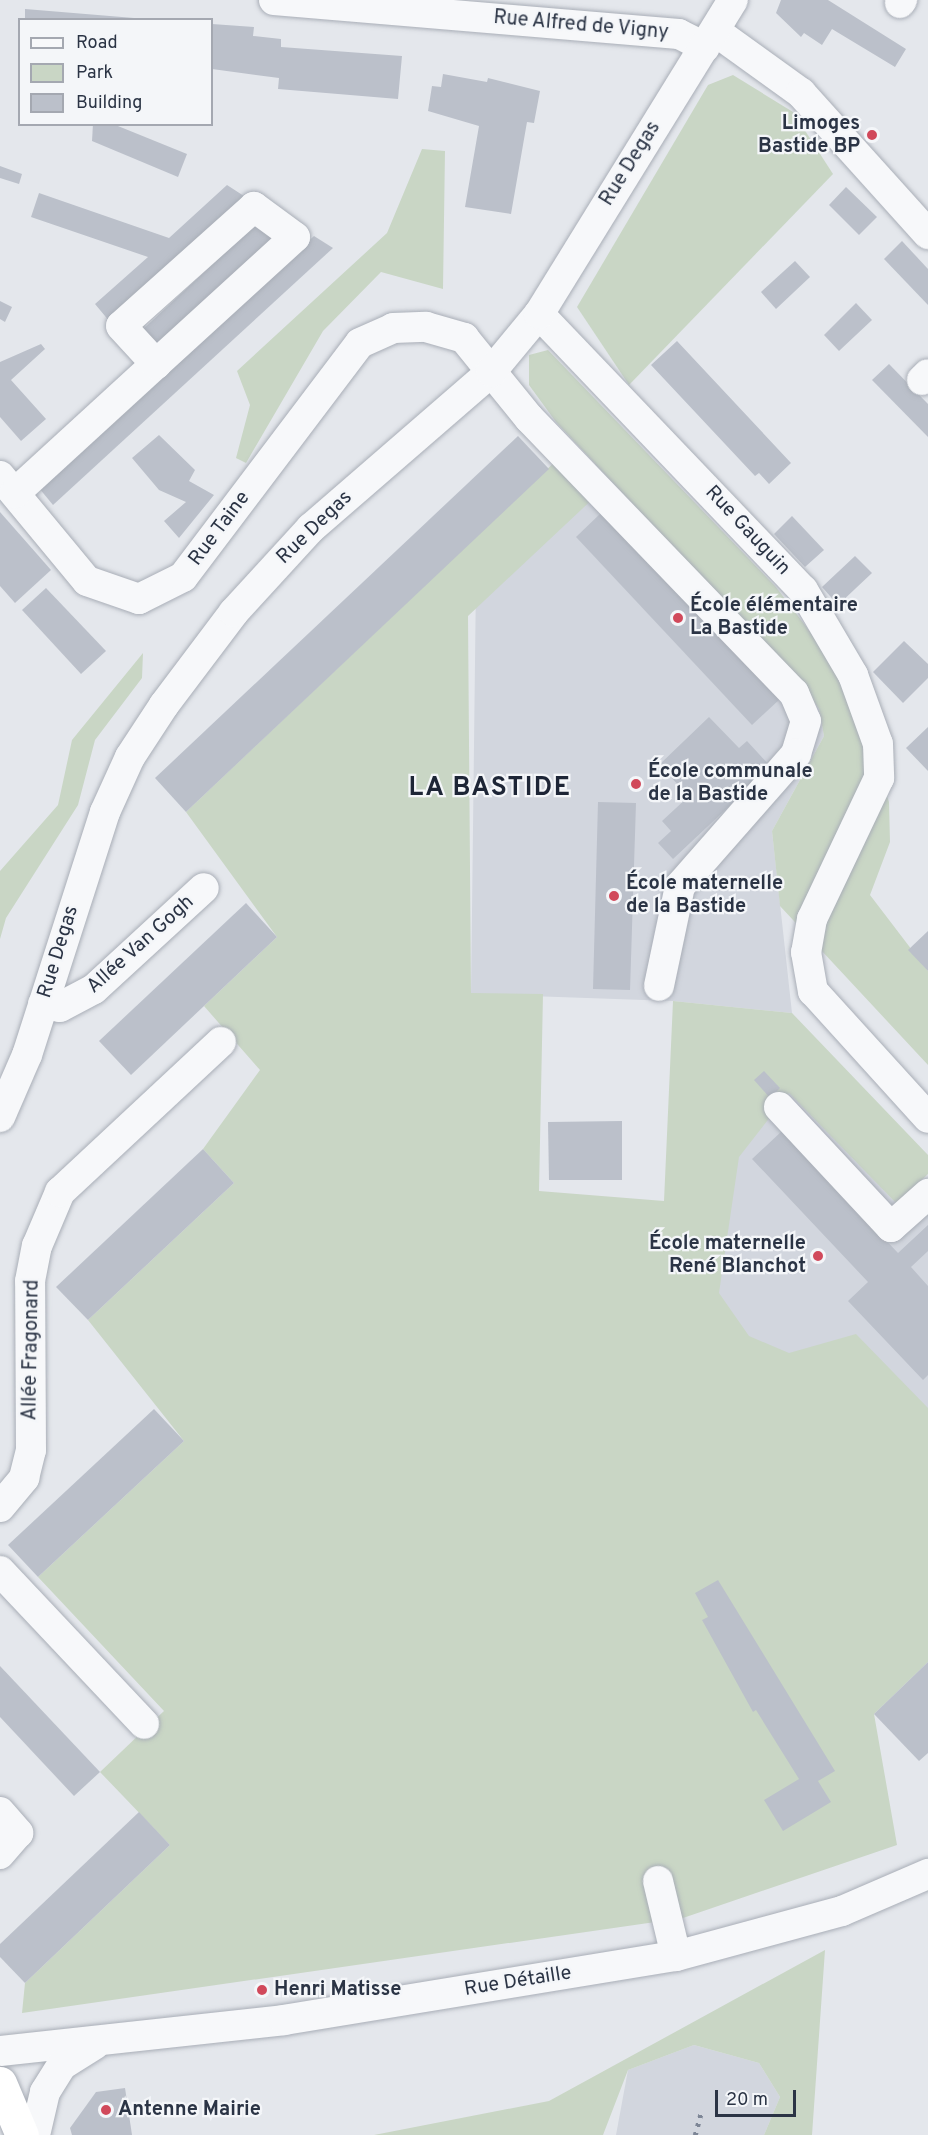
<!DOCTYPE html>
<meta charset="utf-8">
<style>
body{margin:0}
#map{position:relative;width:928px;height:2135px;overflow:hidden;background:#e4e7ec;font-family:Overpass,sans-serif}
div>[style]{position:absolute}
.built>*{inset:0;background:#d2d6de}
.green>*{inset:0;background:#c9d6c5}
.building>*{inset:0;background:#bbc0ca}
.roads{filter:drop-shadow(0 0 2px #a9aeb7) drop-shadow(0 0 2px #a9aeb7)}
.minor>*{height:30px;margin:-15px;padding:0 15px;transform-origin:15px;border-radius:15px;background:#f7f8fa}
.highway>*{height:33px;margin:-16.5px;padding:0 16.5px;transform-origin:16.5px;border-radius:16.5px;background:#fff}
.rail>*{height:4.5px;margin-top:-2.25px;transform-origin:0;background:repeating-linear-gradient(90deg,#7d8696 0 3px,transparent 0 9px)}
.dots>*{width:16px;height:16px;translate:-50% -50%;box-sizing:border-box;border:3px solid #f4f6f9;border-radius:50%}
span{translate:-50% -50%;white-space:nowrap;text-align:center;line-height:1.15;-webkit-text-stroke:4.5px #f4f6f9;paint-order:stroke}
.street-label{font-size:20px;color:#2b3445}
.poi-label{font-size:20px;color:#2b3445;font-weight:700}
.right{translate:-100% -50%;text-align:right}
.left{translate:0 -50%;text-align:left}
.district-label{font-size:26px;color:#1d2536;font-weight:700;letter-spacing:1.5px}
.legend{position:absolute;left:18px;top:18px;width:195px;height:108px;box-sizing:border-box;background:#f4f6f9;border:2px solid #a4a8b1;margin:0;padding:8px 10px;list-style:none;font-size:18px;color:#2b3445}
.legend li{display:flex;align-items:center;gap:12px;height:30px}
.legend b{width:30px;border:2px solid #a4a8b1}
.scale{position:absolute;left:715px;top:2090px;width:81px;height:27px;box-sizing:border-box;border:3px solid #2b3445;border-top:0;padding-left:8px;font-size:18px;line-height:21px;white-space:nowrap;color:#2b3445;-webkit-text-stroke:4px #f4f6f9;paint-order:stroke}
</style>
<div id="map">
<div class="built">
<i style="clip-path:polygon(596px 464px,799px 681px,819px 709px,824px 736px,772px 831px,792px 1013px,673px 1001px,471px 994px,476px 579px)"></i>
<i style="clip-path:polygon(756px 1057px,900px 1207px,928px 1183px,928px 1521px,697px 1305px)"></i>
<i style="clip-path:polygon(694px 2045px,759px 2063px,780px 2097px,764px 2135px,616px 2135px,628px 2070px)"></i>
</div>
<div class="green">
<i style="clip-path:polygon(733px 75px,793px 112px,833px 174px,629px 385px,577px 307px,708px 85px)"></i>
<i style="clip-path:polygon(422px 149px,445px 151px,443px 289px,381px 272px,323px 331px,246px 463px,236px 458px,250px 405px,237px 371px,387px 233px)"></i>
<i style="clip-path:polygon(548px 350px,776px 587px,833px 662px,869px 741px,889px 802px,890px 842px,870px 895px,928px 971px,928px 1065px,780px 906px,772px 831px,824px 736px,819px 709px,799px 681px,556px 422px,529px 385px,529px 355px)"></i>
<i style="clip-path:polygon(561px 456px,598px 494px,468px 616px,471px 993px,543px 994px,539px 1191px,664px 1201px,673px 1001px,792px 1013px,928px 1155px,928px 1174px,897px 1204px,789px 1093px,739px 1157px,719px 1293px,749px 1336px,789px 1353px,856px 1334px,928px 1408px,928px 1662px,874px 1714px,897px 1845px,683px 1918px,22px 2013px,25px 1983px,170px 1845px,100px 1772px,164px 1711px,38px 1577px,184px 1441px,88px 1320px,234px 1183px,203px 1149px,260px 1070px,204px 1006px,277px 937px,186px 812px)"></i>
<i style="clip-path:polygon(143px 653px,142px 678px,95px 740px,78px 805px,6px 918px,0 939px,0 871px,58px 805px,72px 740px)"></i>
<i style="clip-path:polygon(825px 1950px,812px 2135px,764px 2135px,780px 2097px,759px 2063px,694px 2045px,628px 2070px,603px 2135px,374px 2135px,549px 2101px)"></i>
</div>
<div class="building">
<i style="clip-path:polygon(781px 0,828px 0,906px 49px,895px 67px,832px 29px,822px 45px,804px 33px,801px 37px,776px 13px)"></i>
<i style="clip-path:polygon(25px 9px,134px 18px,134px 20px,25px 20px)"></i>
<i style="clip-path:polygon(212px 24px,254px 27px,253px 36px,281px 39px,281px 47px,402px 56px,398px 99px,278px 89px,279px 78px,212px 69px)"></i>
<i style="clip-path:polygon(443px 74px,487px 82px,488px 78px,540px 91px,534px 123px,527px 122px,511px 214px,465px 207px,479px 126px,428px 111px,432px 86px,441px 87px)"></i>
<i style="clip-path:polygon(93px 124px,113px 124px,187px 154px,178px 177px,92px 141px)"></i>
<i style="clip-path:polygon(0 166px,22px 174px,19px 184px,0 178px)"></i>
<i style="clip-path:polygon(227px 185px,247px 198px,110px 322px,95px 304px,148px 257px,31px 217px,39px 193px,169px 238px)"></i>
<i style="clip-path:polygon(846px 187px,877px 217px,859px 235px,829px 205px)"></i>
<i style="clip-path:polygon(260px 220px,275px 236px,154px 348px,139px 333px)"></i>
<i style="clip-path:polygon(314px 236px,333px 248px,53px 505px,39px 488px)"></i>
<i style="clip-path:polygon(902px 241px,928px 269px,928px 305px,884px 259px)"></i>
<i style="clip-path:polygon(795px 261px,810px 277px,776px 309px,761px 292px)"></i>
<i style="clip-path:polygon(0 301px,12px 307px,5px 322px,0 319px)"></i>
<i style="clip-path:polygon(856px 303px,872px 320px,839px 351px,824px 335px)"></i>
<i style="clip-path:polygon(677px 341px,791px 463px,769px 484px,759px 473px,755px 476px,651px 365px)"></i>
<i style="clip-path:polygon(41px 344px,45px 349px,11px 380px,46px 419px,21px 441px,0 417px,0 362px)"></i>
<i style="clip-path:polygon(889px 364px,928px 404px,928px 437px,872px 380px)"></i>
<i style="clip-path:polygon(159px 435px,195px 470px,189px 481px,214px 495px,179px 538px,164px 521px,186px 502px,159px 490px,132px 458px)"></i>
<i style="clip-path:polygon(518px 436px,549px 469px,186px 812px,155px 778px)"></i>
<i style="clip-path:polygon(0 512px,51px 570px,15px 603px,0 586px)"></i>
<i style="clip-path:polygon(602px 512px,780px 699px,752px 725px,576px 537px)"></i>
<i style="clip-path:polygon(792px 516px,824px 550px,805px 567px,774px 534px)"></i>
<i style="clip-path:polygon(855px 556px,872px 573px,838px 605px,822px 587px)"></i>
<i style="clip-path:polygon(46px 588px,106px 651px,81px 674px,22px 610px)"></i>
<i style="clip-path:polygon(904px 641px,928px 664px,928px 678px,903px 703px,873px 672px)"></i>
<i style="clip-path:polygon(709px 717px,739px 748px,747px 741px,771px 767px,673px 859px,658px 843px,671px 831px,662px 821px,689px 796px,659px 765px)"></i>
<i style="clip-path:polygon(928px 727px,928px 771px,906px 748px)"></i>
<i style="clip-path:polygon(598px 802px,636px 803px,630px 990px,593px 989px)"></i>
<i style="clip-path:polygon(246px 903px,277px 937px,131px 1075px,99px 1041px)"></i>
<i style="clip-path:polygon(928px 931px,928px 971px,908px 950px)"></i>
<i style="clip-path:polygon(764px 1071px,780px 1088px,770px 1098px,754px 1080px)"></i>
<i style="clip-path:polygon(622px 1121px,622px 1180px,549px 1180px,548px 1122px)"></i>
<i style="clip-path:polygon(782px 1131px,898px 1253px,928px 1225px,928px 1251px,911px 1267px,928px 1286px,928px 1375px,923px 1380px,848px 1301px,868px 1282px,752px 1159px)"></i>
<i style="clip-path:polygon(203px 1149px,234px 1183px,88px 1320px,56px 1287px)"></i>
<i style="clip-path:polygon(154px 1409px,184px 1441px,38px 1577px,8px 1545px)"></i>
<i style="clip-path:polygon(718px 1580px,835px 1771px,818px 1781px,831px 1802px,783px 1831px,764px 1800px,799px 1779px,756px 1710px,753px 1712px,702px 1620px,708px 1617px,695px 1593px)"></i>
<i style="clip-path:polygon(928px 1662px,928px 1753px,919px 1761px,874px 1714px)"></i>
<i style="clip-path:polygon(0 1666px,100px 1772px,74px 1796px,0 1717px)"></i>
<i style="clip-path:polygon(139px 1812px,170px 1845px,25px 1983px,0 1957px,0 1944px)"></i>
<i style="clip-path:polygon(125px 2088px,132px 2135px,72px 2135px,70px 2128px,96px 2092px)"></i>
</div>
<div class="roads">
<div class="minor">
<i style="left:274px;top:0;width:406px;rotate:4.8deg"></i>
<i style="left:679px;top:34px;width:29px;rotate:27deg"></i>
<i style="left:900px;top:3px;width:4px;rotate:-56deg"></i>
<i style="left:715px;top:31px;width:106px;rotate:35.8deg"></i>
<i style="left:801px;top:93px;width:190px;rotate:48deg"></i>
<i style="left:539px;top:314px;width:382px;rotate:46.3deg"></i>
<i style="left:803px;top:590px;width:99px;rotate:59.5deg"></i>
<i style="left:853px;top:675px;width:73px;rotate:70.1deg"></i>
<i style="left:878px;top:744px;width:34px;rotate:88deg"></i>
<i style="left:879px;top:778px;width:156px;rotate:115.4deg"></i>
<i style="left:812px;top:919px;width:34px;rotate:100deg"></i>
<i style="left:806px;top:952px;width:40px;rotate:80deg"></i>
<i style="left:813px;top:991px;width:171px;rotate:47.8deg"></i>
<i style="left:922px;top:380px;width:8px;rotate:-45deg"></i>
<i style="left:0;top:476px;width:136px;rotate:50.4deg"></i>
<i style="left:87px;top:581px;width:55px;rotate:19.1deg"></i>
<i style="left:139px;top:599px;width:49px;rotate:-26.6deg"></i>
<i style="left:183px;top:577px;width:293px;rotate:-52.9deg"></i>
<i style="left:360px;top:343px;width:36px;rotate:-24deg"></i>
<i style="left:393px;top:328px;width:33px;rotate:-2deg"></i>
<i style="left:426px;top:327px;width:40px;rotate:16deg"></i>
<i style="left:464px;top:338px;width:103px;rotate:50.9deg"></i>
<i style="left:529px;top:418px;width:382px;rotate:46.1deg"></i>
<i style="left:794px;top:693px;width:30px;rotate:67deg"></i>
<i style="left:806px;top:721px;width:34px;rotate:107deg"></i>
<i style="left:796px;top:754px;width:176px;rotate:131.3deg"></i>
<i style="left:680px;top:886px;width:102px;rotate:101.9deg"></i>
<i style="left:15px;top:493px;width:191px;rotate:-42.5deg"></i>
<i style="left:156px;top:364px;width:188px;rotate:-42.4deg"></i>
<i style="left:295px;top:237px;width:51px;rotate:-143.8deg"></i>
<i style="left:254px;top:207px;width:178px;rotate:138.2deg"></i>
<i style="left:121px;top:326px;width:52px;rotate:47.4deg"></i>
<i style="left:43px;top:1004px;width:17px;rotate:10deg"></i>
<i style="left:60px;top:1007px;width:38px;rotate:-28deg"></i>
<i style="left:94px;top:989px;width:149px;rotate:-42.6deg"></i>
<i style="left:779px;top:1107px;width:164px;rotate:47deg"></i>
<i style="left:891px;top:1227px;width:50px;rotate:-41.7deg"></i>
<i style="left:0;top:1117px;width:68px;rotate:-66.5deg"></i>
<i style="left:27px;top:1055px;width:255px;rotate:-72.2deg"></i>
<i style="left:105px;top:812px;width:60px;rotate:-65.6deg"></i>
<i style="left:130px;top:757px;width:62px;rotate:-56.8deg"></i>
<i style="left:164px;top:705px;width:116px;rotate:-53deg"></i>
<i style="left:234px;top:612px;width:114px;rotate:-47.5deg"></i>
<i style="left:311px;top:528px;width:238px;rotate:-40.9deg"></i>
<i style="left:491px;top:372px;width:75px;rotate:-50.4deg"></i>
<i style="left:539px;top:314px;width:369px;rotate:-58.3deg"></i>
<i style="left:0;top:1507px;width:38px;rotate:-50deg"></i>
<i style="left:24px;top:1478px;width:29px;rotate:-76deg"></i>
<i style="left:31px;top:1450px;width:169px;rotate:-90.3deg"></i>
<i style="left:30px;top:1281px;width:36px;rotate:-79deg"></i>
<i style="left:37px;top:1246px;width:59px;rotate:-66.9deg"></i>
<i style="left:60px;top:1192px;width:220px;rotate:-43deg"></i>
<i style="left:0;top:1571px;width:210px;rotate:46.7deg"></i>
<i style="left:0;top:1812px;width:28px;rotate:49deg"></i>
<i style="left:18px;top:1833px;width:28px;rotate:131deg"></i>
<i style="left:658px;top:1881px;width:77px;rotate:76.5deg"></i>
<i style="left:0;top:2051px;width:286px;rotate:-6.2deg"></i>
<i style="left:284px;top:2020px;width:397px;rotate:-9.3deg"></i>
<i style="left:676px;top:1956px;width:172px;rotate:-15.2deg"></i>
<i style="left:842px;top:1911px;width:94px;rotate:-23.3deg"></i>
<i style="left:35px;top:2135px;width:44px;rotate:-76.9deg"></i>
<i style="left:45px;top:2092px;width:32px;rotate:-58deg"></i>
<i style="left:62px;top:2065px;width:38px;rotate:-32deg"></i>
</div>
<div class="highway">
<i style="left:0;top:2083px;width:56px;rotate:67.1deg"></i>
</div>
</div>
<div class="rail">
<i style="left:695px;top:2135px;width:24px;rotate:-75deg"></i>
</div>
<div class="dots">
<i style="left:872px;top:135px;background:#d1495b"></i>
<i style="left:678px;top:618px;background:#d1495b"></i>
<i style="left:636px;top:784px;background:#d1495b"></i>
<i style="left:614px;top:896px;background:#d1495b"></i>
<i style="left:818px;top:1256px;background:#d1495b"></i>
<i style="left:262px;top:1990px;background:#d1495b"></i>
<i style="left:106px;top:2110px;background:#d1495b"></i>
</div>
<div class="street-label">
<span style="left:581px;top:26px;rotate:5deg">Rue Alfred de Vigny</span>
<span style="left:631px;top:164px;rotate:-58deg">Rue Degas</span>
<span style="left:315px;top:528px;rotate:-44deg">Rue Degas</span>
<span style="left:220px;top:529px;rotate:-53deg">Rue Taine</span>
<span style="left:747px;top:531px;rotate:47deg">Rue Gauguin</span>
<span style="left:141px;top:945px;rotate:-42deg">Allée Van Gogh</span>
<span style="left:59px;top:952px;rotate:-73deg">Rue Degas</span>
<span style="left:32px;top:1350px;rotate:-89deg">Allée Fragonard</span>
<span style="left:518px;top:1982px;rotate:-9deg">Rue Détaille</span>
</div>
<div class="poi-label">
<span class="right" style="left:860px;top:136px">Limoges<br>Bastide BP</span>
<span class="left" style="left:690px;top:618px">École élémentaire<br>La Bastide</span>
<span class="left" style="left:648px;top:784px">École communale<br>de la Bastide</span>
<span class="left" style="left:626px;top:896px">École maternelle<br>de la Bastide</span>
<span class="right" style="left:806px;top:1256px">École maternelle<br>René Blanchot</span>
<span class="left" style="left:274px;top:1990px">Henri Matisse</span>
<span class="left" style="left:118px;top:2110px">Antenne Mairie</span>
</div>
<div class="district-label">
<span style="left:490px;top:789px">LA BASTIDE</span>
</div>
<ul class="legend">
<li><b style="height:8px;background:#f7f8fa"></b>Road</li>
<li><b style="height:16px;background:#c9d6c5"></b>Park</li>
<li><b style="height:16px;background:#bbc0ca"></b>Building</li>
</ul>
<div class="scale">20 m</div>
</div>
